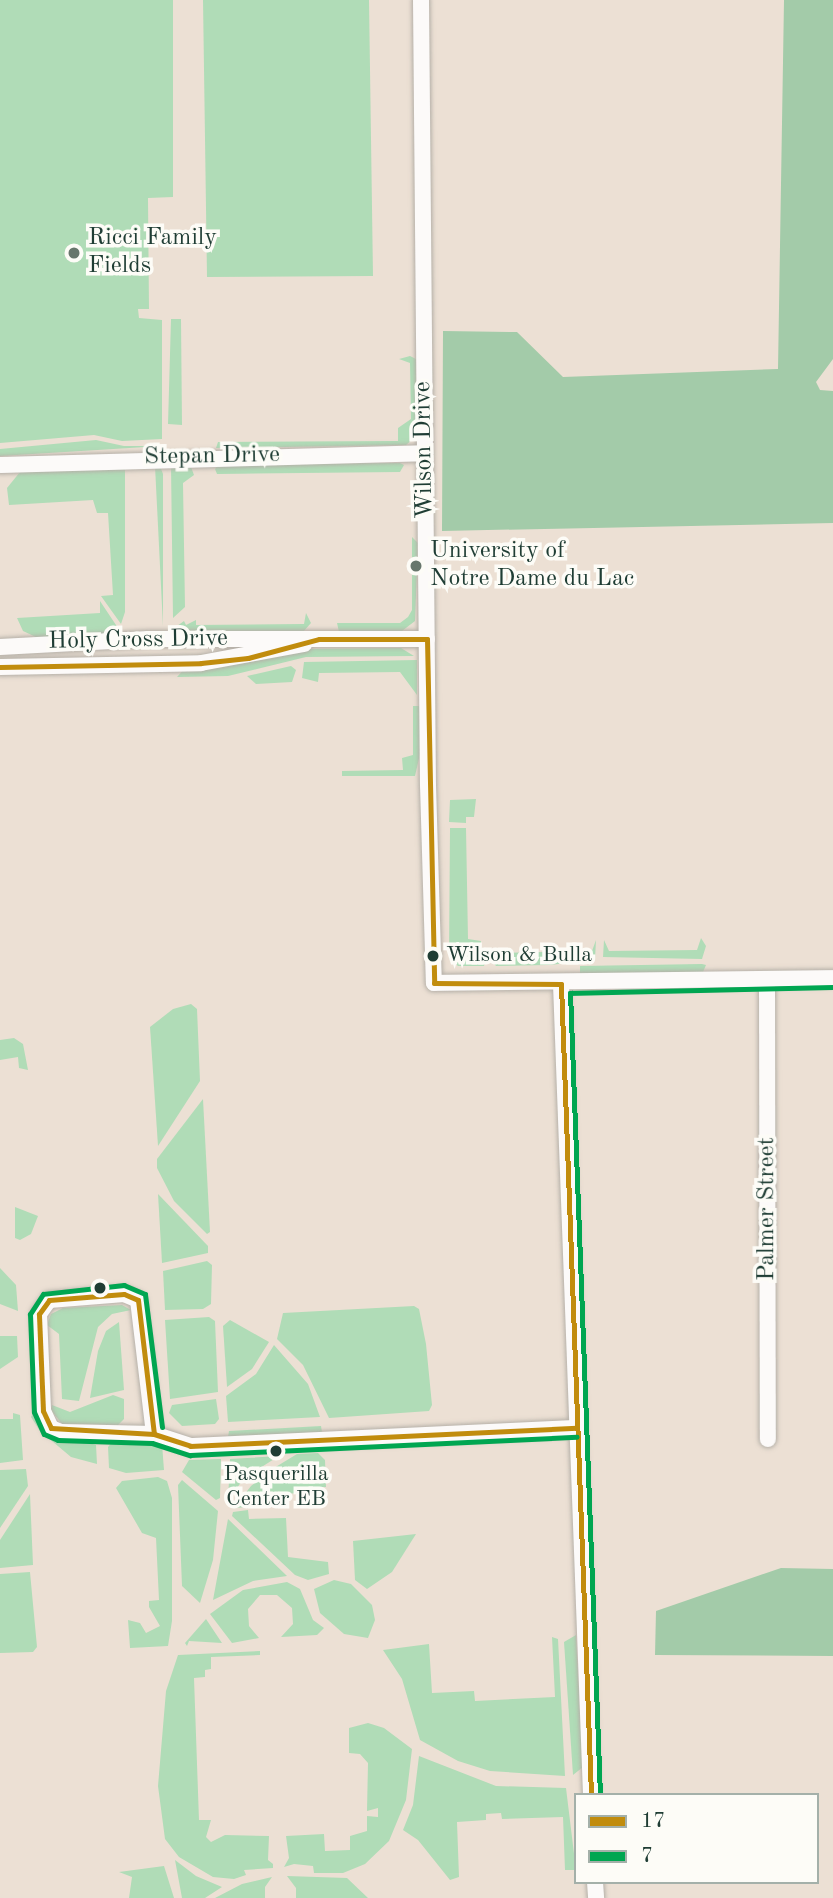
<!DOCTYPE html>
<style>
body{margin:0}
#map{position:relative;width:833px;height:1898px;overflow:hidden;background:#ece0d4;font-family:"Old Standard TT",serif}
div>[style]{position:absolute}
.green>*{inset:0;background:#b0dcb7}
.forest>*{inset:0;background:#a3cba9}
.roads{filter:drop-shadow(0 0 2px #b5b0a8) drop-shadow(0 0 2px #b5b0a8)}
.minor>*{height:16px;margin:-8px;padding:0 8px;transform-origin:8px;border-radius:8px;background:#fcfaf9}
.bus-1>*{height:5px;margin:-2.5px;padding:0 2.5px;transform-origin:2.5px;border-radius:2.5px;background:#c18c0d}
.bus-2>*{height:5px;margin:-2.5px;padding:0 2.5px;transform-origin:2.5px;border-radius:2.5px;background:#00a651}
.dots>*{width:19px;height:19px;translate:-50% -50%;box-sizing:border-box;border:4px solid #fdfcf7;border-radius:50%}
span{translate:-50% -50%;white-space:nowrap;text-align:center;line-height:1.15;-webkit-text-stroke:7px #fdfcf7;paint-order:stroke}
.bus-label{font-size:22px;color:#1f3d34}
.left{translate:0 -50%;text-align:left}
.poi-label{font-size:24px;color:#1f3d34}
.street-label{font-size:24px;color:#1f3d34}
.legend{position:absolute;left:574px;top:1793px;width:245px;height:91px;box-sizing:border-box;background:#fdfcf7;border:2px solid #a4b0a9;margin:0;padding:9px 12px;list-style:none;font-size:21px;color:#1f3d34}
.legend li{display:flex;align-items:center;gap:14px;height:35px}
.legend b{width:35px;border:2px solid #a4b0a9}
</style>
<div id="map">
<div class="green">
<i style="clip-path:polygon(0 0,173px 0,173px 197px,148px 198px,149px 309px,138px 309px,139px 318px,162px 320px,162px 439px,122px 441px,94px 435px,0 443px)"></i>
<i style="clip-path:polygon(203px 0,369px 0,373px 276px,207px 277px)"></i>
<i style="clip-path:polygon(171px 319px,181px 319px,182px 425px,168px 424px)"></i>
<i style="clip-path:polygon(410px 356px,416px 359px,417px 426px,414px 438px,406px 445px,216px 448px,218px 442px,398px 441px,398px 428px,411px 419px,410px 363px,399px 359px)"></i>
<i style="clip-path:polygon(96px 440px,124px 446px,162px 446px,0 456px,0 449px)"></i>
<i style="clip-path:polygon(400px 463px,404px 465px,400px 472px,217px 474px,215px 469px,219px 464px)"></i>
<i style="clip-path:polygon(155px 466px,160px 466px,163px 474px,163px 626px)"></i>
<i style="clip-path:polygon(171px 466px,191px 467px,194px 475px,183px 483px,185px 607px,173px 618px)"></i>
<i style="clip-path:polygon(125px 467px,125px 612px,121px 624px,101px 596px,113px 595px,108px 513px,97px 513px,93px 500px,9px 505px,7px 488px,20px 472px)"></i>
<i style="clip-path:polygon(412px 537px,418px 543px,415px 621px,402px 631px,339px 632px,337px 623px,400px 623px,408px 617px,412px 610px)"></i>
<i style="clip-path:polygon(100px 601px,118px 628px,109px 634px,38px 638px,23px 631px,17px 618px,100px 613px)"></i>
<i style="clip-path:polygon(306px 613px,311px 623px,303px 632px,170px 631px,184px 621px,186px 625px,196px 620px,196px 625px,304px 624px)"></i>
<i style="clip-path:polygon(401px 648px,414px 656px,306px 657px,228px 676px,177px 677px,186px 667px,246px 663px,306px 649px)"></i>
<i style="clip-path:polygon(417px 660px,417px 695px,400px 672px,319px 673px,318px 682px,302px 678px,304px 662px)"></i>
<i style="clip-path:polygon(291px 666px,296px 670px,292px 682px,256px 684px,247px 676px)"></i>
<i style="clip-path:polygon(413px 706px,420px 706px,420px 754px,415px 776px,342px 776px,342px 771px,403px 770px,402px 758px,413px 755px)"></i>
<i style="clip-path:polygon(476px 799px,474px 817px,466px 817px,466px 823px,449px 822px,450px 800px)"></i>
<i style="clip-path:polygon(450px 828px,466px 828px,468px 939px,481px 941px,481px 953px,487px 953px,484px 966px,458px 966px,449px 958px)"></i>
<i style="clip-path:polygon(701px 938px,706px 946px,702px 959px,603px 957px,604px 940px,609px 951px,697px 950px)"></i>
<i style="clip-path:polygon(596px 940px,595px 960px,549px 965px,496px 966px,493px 962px,492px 953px,592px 951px)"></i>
<i style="clip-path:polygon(702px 964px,706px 965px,703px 972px,580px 976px,580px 966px)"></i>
<i style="clip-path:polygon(191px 1004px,197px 1009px,200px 1081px,158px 1146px,150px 1027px,173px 1009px)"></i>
<i style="clip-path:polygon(14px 1038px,23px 1044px,28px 1070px,19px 1068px,18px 1057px,0 1060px,0 1040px)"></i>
<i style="clip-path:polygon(203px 1099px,210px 1232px,207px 1234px,174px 1201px,157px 1168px,157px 1159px)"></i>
<i style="clip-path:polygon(158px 1194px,208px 1246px,208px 1253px,162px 1263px)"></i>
<i style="clip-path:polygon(15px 1207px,38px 1216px,31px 1234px,20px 1240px,15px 1238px)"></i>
<i style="clip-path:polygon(207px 1261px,212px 1265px,211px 1304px,203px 1309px,165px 1310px,163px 1271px)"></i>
<i style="clip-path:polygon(0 1268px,16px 1285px,18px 1311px,0 1304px)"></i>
<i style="clip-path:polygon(122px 1305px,131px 1310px,112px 1314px,98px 1327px,79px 1401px,62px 1399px,59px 1334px,47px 1325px,51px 1314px,63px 1308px)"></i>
<i style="clip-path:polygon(414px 1306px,419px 1309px,426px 1344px,432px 1405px,429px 1411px,329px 1418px,303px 1365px,277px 1339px,283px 1313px)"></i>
<i style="clip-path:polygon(209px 1317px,215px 1321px,218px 1392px,170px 1399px,165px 1320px)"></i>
<i style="clip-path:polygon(230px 1320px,269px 1342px,252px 1369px,227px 1387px,223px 1326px)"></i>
<i style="clip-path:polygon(119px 1322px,124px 1390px,90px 1398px,98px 1351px,106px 1331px)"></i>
<i style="clip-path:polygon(0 1336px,17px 1336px,18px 1357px,0 1369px)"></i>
<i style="clip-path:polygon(274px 1345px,308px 1384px,320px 1417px,228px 1422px,226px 1396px,256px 1374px)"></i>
<i style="clip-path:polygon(113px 1395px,124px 1399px,124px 1419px,118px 1425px,62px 1424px,51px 1410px,52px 1405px,70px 1412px)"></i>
<i style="clip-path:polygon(216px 1399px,219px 1419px,215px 1424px,182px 1426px,169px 1413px,172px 1405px)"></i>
<i style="clip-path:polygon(35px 1409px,44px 1431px,96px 1445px,97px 1464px,71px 1457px,40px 1431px,31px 1417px)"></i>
<i style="clip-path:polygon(13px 1413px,20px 1415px,23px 1460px,0 1463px,0 1419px,13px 1419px)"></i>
<i style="clip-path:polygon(321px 1426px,322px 1432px,228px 1437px,229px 1431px)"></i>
<i style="clip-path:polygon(149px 1440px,162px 1444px,164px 1470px,126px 1473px,109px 1468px,108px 1447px,113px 1441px)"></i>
<i style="clip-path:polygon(318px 1453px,325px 1460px,326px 1487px,305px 1487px,305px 1493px,248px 1495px,248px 1507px,234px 1508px,251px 1486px,274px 1468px,297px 1454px)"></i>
<i style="clip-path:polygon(279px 1456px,244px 1478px,228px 1501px,230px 1459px)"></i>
<i style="clip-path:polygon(221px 1459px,220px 1498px,216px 1500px,182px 1472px,189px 1460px)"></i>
<i style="clip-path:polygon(26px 1469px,28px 1486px,0 1528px,0 1470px)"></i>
<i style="clip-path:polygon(158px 1477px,167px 1481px,172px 1498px,172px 1621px,168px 1646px,130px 1648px,128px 1620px,140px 1623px,146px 1633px,160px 1626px,149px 1607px,149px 1601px,159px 1600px,156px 1538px,142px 1533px,116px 1488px,122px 1481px)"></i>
<i style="clip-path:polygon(182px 1480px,218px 1511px,213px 1560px,200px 1603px,182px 1586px,178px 1485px)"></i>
<i style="clip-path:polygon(30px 1494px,33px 1565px,0 1568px,0 1540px)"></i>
<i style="clip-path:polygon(248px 1510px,249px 1519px,286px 1518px,288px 1557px,328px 1562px,329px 1574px,308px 1580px,295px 1575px,232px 1516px,233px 1512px)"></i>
<i style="clip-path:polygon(228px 1519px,287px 1576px,253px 1581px,213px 1600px)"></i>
<i style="clip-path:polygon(416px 1534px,392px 1572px,367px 1589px,355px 1580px,353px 1541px)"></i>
<i style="clip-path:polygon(30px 1572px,37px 1647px,33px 1652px,0 1653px,0 1574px)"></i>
<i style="clip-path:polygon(334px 1580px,351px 1584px,372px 1605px,375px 1620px,368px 1638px,344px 1634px,320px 1613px,314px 1589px)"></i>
<i style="clip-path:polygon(287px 1582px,300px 1589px,313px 1620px,324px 1628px,317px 1635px,281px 1637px,293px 1624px,292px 1608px,277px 1595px,260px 1595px,248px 1609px,249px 1626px,259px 1638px,232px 1643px,210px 1614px,243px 1590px)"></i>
<i style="clip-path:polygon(206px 1619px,222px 1643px,189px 1641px,187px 1646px,185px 1643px)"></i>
<i style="clip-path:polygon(576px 1635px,583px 1767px,573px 1775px,564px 1642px)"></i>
<i style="clip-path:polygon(552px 1637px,558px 1639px,565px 1776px,490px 1771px,458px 1761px,420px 1740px,402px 1679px,383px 1650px,429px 1644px,432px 1693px,474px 1691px,475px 1701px,555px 1697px)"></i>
<i style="clip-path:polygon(260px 1651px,260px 1655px,211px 1657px,211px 1669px,205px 1670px,205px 1677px,194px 1678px,199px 1820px,211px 1820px,206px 1837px,211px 1842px,225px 1835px,269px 1836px,268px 1860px,273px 1864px,273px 1868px,244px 1870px,246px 1875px,234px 1879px,213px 1877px,179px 1857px,165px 1839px,158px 1786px,166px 1691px,178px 1655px)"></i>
<i style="clip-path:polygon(368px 1723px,384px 1728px,412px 1749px,406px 1800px,389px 1841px,365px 1864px,343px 1873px,314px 1873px,313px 1866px,294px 1864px,284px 1867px,289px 1858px,286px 1836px,324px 1834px,325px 1851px,350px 1850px,350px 1836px,367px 1831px,367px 1816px,378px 1817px,378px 1808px,367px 1811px,368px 1763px,360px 1754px,349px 1753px,349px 1728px)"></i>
<i style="clip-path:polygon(419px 1756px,496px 1786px,566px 1788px,576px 1870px,565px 1870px,563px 1817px,502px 1819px,501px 1813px,486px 1814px,486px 1820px,457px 1822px,459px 1877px,450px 1880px,418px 1840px,403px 1830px,413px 1805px)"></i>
<i style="clip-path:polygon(175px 1860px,196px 1876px,222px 1887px,205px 1898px,182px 1898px)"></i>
<i style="clip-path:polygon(164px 1866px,174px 1898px,129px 1898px,132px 1877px,119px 1872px)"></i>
<i style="clip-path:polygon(287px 1876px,347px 1878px,368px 1898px,296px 1898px,296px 1888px)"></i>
<i style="clip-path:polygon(272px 1877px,265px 1887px,265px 1898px,215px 1898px,242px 1884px)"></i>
</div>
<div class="forest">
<i style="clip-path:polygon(784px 0,833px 0,833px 359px,816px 382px,820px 390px,833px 391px,833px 523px,442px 531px,443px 331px,517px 332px,563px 377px,778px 369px)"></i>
<i style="clip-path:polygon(781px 1568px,833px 1569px,833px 1656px,655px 1655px,656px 1611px)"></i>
</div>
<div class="roads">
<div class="minor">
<i style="left:421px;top:0;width:785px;rotate:89.49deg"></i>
<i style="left:428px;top:785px;width:198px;rotate:88.3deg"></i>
<i style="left:434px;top:983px;width:399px;rotate:-0.7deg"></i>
<i style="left:0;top:465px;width:424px;rotate:-1.6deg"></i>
<i style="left:0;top:647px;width:149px;rotate:-3.1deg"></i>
<i style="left:149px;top:639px;width:278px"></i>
<i style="left:0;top:667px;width:201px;rotate:-1.1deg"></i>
<i style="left:201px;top:663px;width:105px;rotate:-10.5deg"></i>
<i style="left:767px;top:979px;width:460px;rotate:89.9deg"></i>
<i style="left:561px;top:984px;width:812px;rotate:87.88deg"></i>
<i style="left:154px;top:1434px;width:135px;rotate:-96.8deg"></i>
<i style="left:138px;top:1300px;width:15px;rotate:-157deg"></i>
<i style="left:124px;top:1294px;width:75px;rotate:175.4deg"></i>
<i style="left:49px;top:1300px;width:17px;rotate:126deg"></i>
<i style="left:39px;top:1314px;width:97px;rotate:87.6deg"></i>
<i style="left:43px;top:1411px;width:19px;rotate:65deg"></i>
<i style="left:51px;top:1428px;width:11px;rotate:22deg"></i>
<i style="left:61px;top:1432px;width:93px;rotate:1.2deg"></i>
<i style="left:154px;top:1434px;width:38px;rotate:18deg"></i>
<i style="left:190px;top:1446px;width:387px;rotate:-2.7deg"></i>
<i style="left:595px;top:1882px;width:16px;rotate:86deg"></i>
</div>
</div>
<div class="bus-1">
<i style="left:0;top:667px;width:201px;rotate:-1.1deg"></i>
<i style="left:201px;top:663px;width:47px;rotate:-6.1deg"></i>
<i style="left:248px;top:658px;width:73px;rotate:-15deg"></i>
<i style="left:319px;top:639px;width:108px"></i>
<i style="left:427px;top:639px;width:344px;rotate:88.8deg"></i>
<i style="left:434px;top:983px;width:127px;rotate:0.5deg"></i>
<i style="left:561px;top:984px;width:812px;rotate:87.88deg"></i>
<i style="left:124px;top:1294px;width:15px;rotate:23deg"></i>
<i style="left:138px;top:1300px;width:135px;rotate:83.2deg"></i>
<i style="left:154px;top:1434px;width:103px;rotate:-176.7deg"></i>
<i style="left:51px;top:1428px;width:19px;rotate:-115deg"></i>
<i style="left:43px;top:1411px;width:97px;rotate:-92.4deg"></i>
<i style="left:39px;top:1314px;width:17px;rotate:-54deg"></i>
<i style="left:49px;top:1300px;width:75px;rotate:-4.6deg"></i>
<i style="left:154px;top:1434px;width:38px;rotate:18deg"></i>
<i style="left:190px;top:1446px;width:387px;rotate:-2.7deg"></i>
</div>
<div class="bus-2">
<i style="left:162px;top:1427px;width:134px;rotate:-97.3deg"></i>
<i style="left:145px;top:1294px;width:23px;rotate:-157deg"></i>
<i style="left:124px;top:1285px;width:81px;rotate:173.7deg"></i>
<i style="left:43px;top:1294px;width:24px;rotate:123deg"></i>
<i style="left:30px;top:1314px;width:98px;rotate:87.7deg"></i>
<i style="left:34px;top:1412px;width:24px;rotate:66deg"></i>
<i style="left:44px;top:1434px;width:15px;rotate:23deg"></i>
<i style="left:58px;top:1440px;width:94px;rotate:1.8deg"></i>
<i style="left:152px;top:1443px;width:40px;rotate:18deg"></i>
<i style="left:190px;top:1455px;width:387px;rotate:-2.7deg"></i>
<i style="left:600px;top:1795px;width:803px;rotate:-92.14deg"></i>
<i style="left:570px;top:993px;width:263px;rotate:-1.3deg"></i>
</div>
<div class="dots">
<i style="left:74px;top:253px;background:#67766c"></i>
<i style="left:416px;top:566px;background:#67766c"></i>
<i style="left:433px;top:956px;background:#1f3d34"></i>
<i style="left:100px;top:1288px;background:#1f3d34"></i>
<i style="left:276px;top:1451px;background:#1f3d34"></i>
</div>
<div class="bus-label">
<span class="left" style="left:446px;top:956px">Wilson &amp; Bulla</span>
<span style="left:276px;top:1487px">Pasquerilla<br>Center EB</span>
</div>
<div class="poi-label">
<span class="left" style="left:88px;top:253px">Ricci Family<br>Fields</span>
<span class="left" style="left:430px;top:566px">University of<br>Notre Dame du Lac</span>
</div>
<div class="street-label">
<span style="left:425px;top:450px;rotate:-91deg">Wilson Drive</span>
<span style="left:212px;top:457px;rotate:-1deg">Stepan Drive</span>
<span style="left:138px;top:641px;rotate:-1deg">Holy Cross Drive</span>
<span style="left:768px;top:1209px;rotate:-90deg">Palmer Street</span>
</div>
<ul class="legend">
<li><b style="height:9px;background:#c18c0d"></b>17</li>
<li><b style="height:9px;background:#00a651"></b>7</li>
</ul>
</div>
